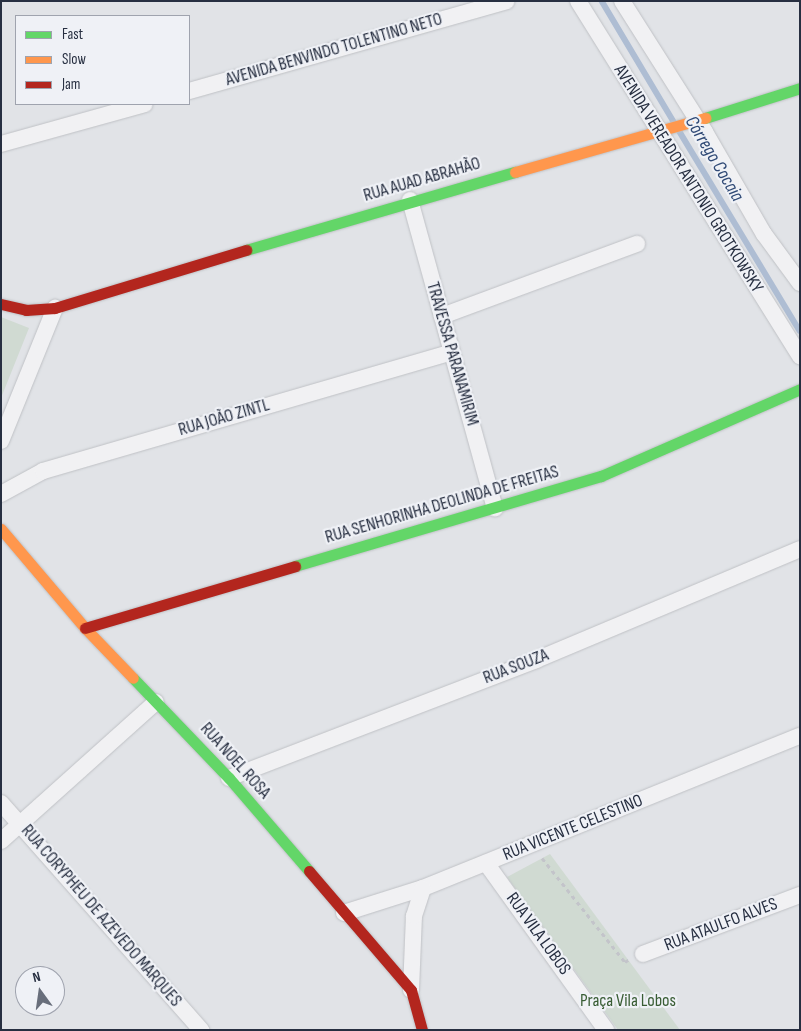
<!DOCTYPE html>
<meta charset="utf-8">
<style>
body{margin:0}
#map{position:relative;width:801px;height:1031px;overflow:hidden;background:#e1e3e7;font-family:"Sofia Sans Condensed",sans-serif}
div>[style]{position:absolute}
.green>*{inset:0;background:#d0dad2}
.stream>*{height:5.5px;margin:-2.75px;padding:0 2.75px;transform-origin:2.75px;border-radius:2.75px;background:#aebdd3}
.path>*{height:3px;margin-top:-1.5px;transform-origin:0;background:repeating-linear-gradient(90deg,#c3c4ca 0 4px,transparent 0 8px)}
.roads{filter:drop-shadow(0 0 1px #bfc1c5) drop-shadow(0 0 1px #bfc1c5)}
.street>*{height:16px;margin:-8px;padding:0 8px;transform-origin:8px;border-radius:8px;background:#f1f1f3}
.fast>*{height:11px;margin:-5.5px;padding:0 5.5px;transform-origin:5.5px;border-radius:5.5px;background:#63d668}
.slow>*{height:11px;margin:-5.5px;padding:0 5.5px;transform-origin:5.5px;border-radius:5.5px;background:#ff974d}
.jam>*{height:11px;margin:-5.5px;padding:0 5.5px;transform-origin:5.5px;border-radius:5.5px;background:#b3261e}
span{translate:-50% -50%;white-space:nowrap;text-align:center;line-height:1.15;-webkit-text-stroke:4.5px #eff1f6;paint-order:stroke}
.street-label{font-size:18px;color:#272f41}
.park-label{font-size:18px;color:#395d34}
.water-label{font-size:19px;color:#304a76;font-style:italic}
.frame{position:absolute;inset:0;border:2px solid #272f41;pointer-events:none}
.legend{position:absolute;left:15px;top:15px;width:175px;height:90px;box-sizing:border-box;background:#eff1f6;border:1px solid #9fa3ae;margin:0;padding:6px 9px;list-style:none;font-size:15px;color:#272f41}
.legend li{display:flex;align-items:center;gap:10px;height:25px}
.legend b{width:25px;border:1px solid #9fa3ae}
.north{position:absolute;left:15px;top:966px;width:50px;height:50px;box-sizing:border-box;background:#eff1f6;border:1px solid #9fa3ae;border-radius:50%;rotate:346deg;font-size:14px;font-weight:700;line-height:20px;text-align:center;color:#272f41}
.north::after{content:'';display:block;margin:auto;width:18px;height:22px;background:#686e7b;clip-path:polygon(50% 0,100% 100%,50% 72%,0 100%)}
</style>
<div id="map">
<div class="green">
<i style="clip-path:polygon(1px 317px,29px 328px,1px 398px)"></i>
<i style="clip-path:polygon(550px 854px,680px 1030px,618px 1030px,507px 877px)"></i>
</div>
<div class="stream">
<i style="left:602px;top:1px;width:141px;rotate:59.2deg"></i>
<i style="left:680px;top:132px;width:232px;rotate:58.9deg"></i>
</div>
<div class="path">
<i style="left:542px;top:858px;width:133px;rotate:51.4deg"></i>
<i style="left:625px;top:962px;width:4px;rotate:-34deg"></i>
</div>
<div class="roads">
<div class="street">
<i style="left:578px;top:1px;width:419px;rotate:58deg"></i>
<i style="left:622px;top:1px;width:155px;rotate:57.6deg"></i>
<i style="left:705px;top:132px;width:118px;rotate:60deg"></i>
<i style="left:764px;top:234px;width:61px;rotate:53.7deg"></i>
<i style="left:189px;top:91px;width:330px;rotate:-15.8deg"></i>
<i style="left:1px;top:144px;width:149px;rotate:-15.5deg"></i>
<i style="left:410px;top:200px;width:320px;rotate:74.6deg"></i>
<i style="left:442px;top:316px;width:208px;rotate:-20.3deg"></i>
<i style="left:1px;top:441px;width:144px;rotate:-67.9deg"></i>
<i style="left:1px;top:494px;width:48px;rotate:-28.7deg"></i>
<i style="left:43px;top:471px;width:426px;rotate:-16.2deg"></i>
<i style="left:229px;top:778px;width:329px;rotate:-21deg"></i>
<i style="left:536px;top:660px;width:286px;rotate:-22.8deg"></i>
<i style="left:1px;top:803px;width:303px;rotate:48.6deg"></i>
<i style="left:1px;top:841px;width:208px;rotate:-41.9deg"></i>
<i style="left:486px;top:863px;width:206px;rotate:54.3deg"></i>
<i style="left:344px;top:913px;width:83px;rotate:-17.6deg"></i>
<i style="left:423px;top:888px;width:406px;rotate:-22deg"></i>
<i style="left:643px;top:954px;width:168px;rotate:-20.6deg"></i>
<i style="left:411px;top:990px;width:74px;rotate:-87.7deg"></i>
<i style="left:414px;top:916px;width:29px;rotate:-72deg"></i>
</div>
<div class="fast">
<i style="left:705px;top:118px;width:100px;rotate:-17.5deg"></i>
<i style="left:246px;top:250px;width:280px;rotate:-16.2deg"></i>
<i style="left:295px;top:566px;width:319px;rotate:-16.4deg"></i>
<i style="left:601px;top:476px;width:217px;rotate:-23.6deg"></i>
<i style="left:133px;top:678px;width:139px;rotate:46.2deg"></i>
<i style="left:229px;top:778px;width:123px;rotate:49.3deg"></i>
</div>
<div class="slow">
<i style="left:515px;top:172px;width:198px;rotate:-15.9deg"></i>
<i style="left:1px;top:529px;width:130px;rotate:49.7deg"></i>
<i style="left:85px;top:628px;width:69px;rotate:46.2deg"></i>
</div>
<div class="jam">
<i style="left:1px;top:304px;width:26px;rotate:13deg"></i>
<i style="left:26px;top:310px;width:29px;rotate:-4deg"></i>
<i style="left:55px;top:308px;width:200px;rotate:-16.9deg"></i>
<i style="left:85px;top:628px;width:219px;rotate:-16.4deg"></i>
<i style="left:309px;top:871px;width:157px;rotate:49.4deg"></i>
<i style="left:411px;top:990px;width:41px;rotate:74.6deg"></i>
</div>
</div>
<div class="street-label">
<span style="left:334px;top:50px;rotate:-16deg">AVENIDA BENVINDO TOLENTINO NETO</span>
<span style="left:688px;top:179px;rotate:58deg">AVENIDA VEREADOR ANTONIO GROTKOWSKY</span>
<span style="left:422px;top:180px;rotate:-16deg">RUA AUAD ABRAHÃO</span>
<span style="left:452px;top:354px;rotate:74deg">TRAVESSA PARANAMIRIM</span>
<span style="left:224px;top:418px;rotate:-16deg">RUA JOÃO ZINTL</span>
<span style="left:442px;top:505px;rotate:-16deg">RUA SENHORINHA DEOLINDA DE FREITAS</span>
<span style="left:516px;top:667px;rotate:-21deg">RUA SOUZA</span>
<span style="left:235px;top:761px;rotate:48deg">RUA NOEL ROSA</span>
<span style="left:573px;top:828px;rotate:-22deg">RUA VICENTE CELESTINO</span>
<span style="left:101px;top:916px;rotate:49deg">RUA CORYPHEU DE AZEVEDO MARQUES</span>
<span style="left:721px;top:925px;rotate:-21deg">RUA ATAULFO ALVES</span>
<span style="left:538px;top:934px;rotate:54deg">RUA VILA LOBOS</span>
</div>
<div class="park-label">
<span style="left:628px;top:1001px">Praça Vila Lobos</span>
</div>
<div class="water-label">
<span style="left:714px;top:159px;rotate:59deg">Córrego Cocaia</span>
</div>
<div class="frame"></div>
<ul class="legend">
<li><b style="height:6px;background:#63d668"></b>Fast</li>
<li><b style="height:6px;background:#ff974d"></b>Slow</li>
<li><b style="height:6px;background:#b3261e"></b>Jam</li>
</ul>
<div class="north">N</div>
</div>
